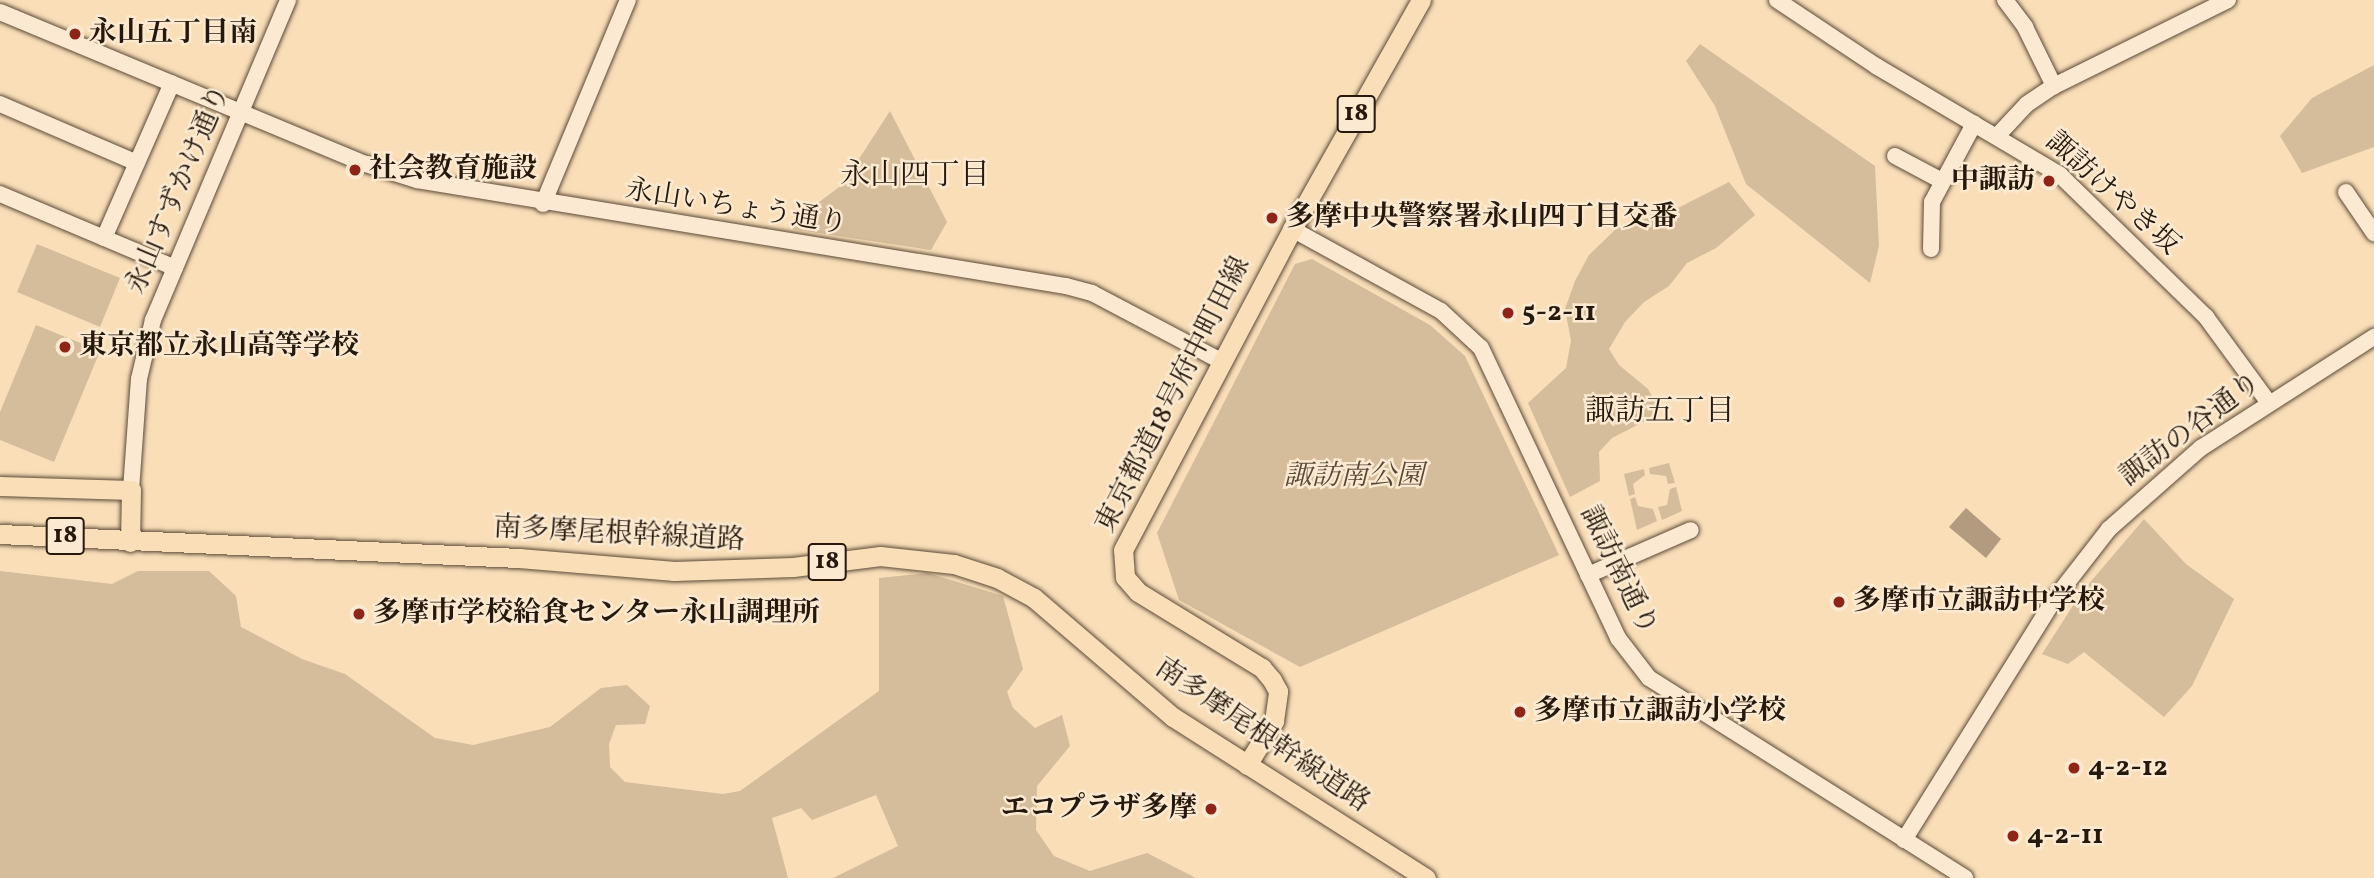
<!DOCTYPE html>
<meta charset="utf-8">
<style>
body{margin:0}
#map{position:relative;width:2374px;height:878px;overflow:hidden;background:#f9deb8;font-family:Vollkorn,"Noto Serif JP",serif}
div>[style]{position:absolute}
.green>*{inset:0;background:#d5bc9b}
.water>*{inset:0;background:#b29b7e}
.roads{filter:drop-shadow(0 0 2px #5c4a37) drop-shadow(0 0 2px #5c4a37)}
.minor>*{height:16px;margin:-8px;padding:0 8px;transform-origin:8px;border-radius:8px;background:#fbead1}
.major>*{height:19px;margin:-9.5px;padding:0 9.5px;transform-origin:9.5px;border-radius:9.5px;background:#f9deb8}
.dots>*{width:19px;height:19px;translate:-50% -50%;box-sizing:border-box;border:4px solid #fbead1;border-radius:50%}
span{translate:-50% -50%;white-space:nowrap;text-align:center;line-height:1.15;-webkit-text-stroke:5px #fbead1;paint-order:stroke}
.shield-label span{padding:2px 5px;background:#fbead1;border:2px solid;border-radius:5px;-webkit-text-stroke-width:0}
.shield-label{font-size:26px;color:#27180c;font-weight:700}
.poi-label{font-size:28px;color:#27180c;font-weight:700}
.left{translate:0 -50%;text-align:left}
.right{translate:-100% -50%;text-align:right}
.street-label{font-size:28px;color:#27180c}
.park-label{font-size:28px;color:#5b4937;font-style:italic}
.neighbourhood-label{font-size:30px;color:#27180c}
</style>
<div id="map">
<div class="green">
<i style="clip-path:polygon(1700px 44px,1875px 166px,1879px 246px,1870px 283px,1746px 184px,1715px 106px,1686px 61px)"></i>
<i style="clip-path:polygon(2374px 65px,2374px 147px,2302px 173px,2280px 136px,2312px 98px)"></i>
<i style="clip-path:polygon(890px 111px,947px 222px,931px 250px,792px 229px,795px 220px,842px 185px)"></i>
<i style="clip-path:polygon(1729px 182px,1755px 215px,1716px 248px,1687px 263px,1669px 286px,1644px 302px,1625px 322px,1609px 349px,1619px 365px,1648px 389px,1658px 407px,1649px 419px,1612px 438px,1599px 452px,1600px 481px,1570px 497px,1528px 403px,1566px 368px,1571px 341px,1565px 309px,1575px 281px,1589px 255px,1617px 228px,1678px 208px)"></i>
<i style="clip-path:polygon(37px 244px,120px 278px,100px 327px,17px 292px)"></i>
<i style="clip-path:polygon(1312px 259px,1430px 325px,1465px 356px,1559px 555px,1300px 667px,1179px 600px,1157px 533px,1295px 264px)"></i>
<i style="clip-path:polygon(36px 325px,100px 351px,54px 462px,0 440px,0 412px)"></i>
<i style="clip-path:polygon(1669px 463px,1675px 483px,1668px 484px,1666px 476px,1650px 474px,1649px 468px)"></i>
<i style="clip-path:polygon(1644px 469px,1645px 475px,1633px 484px,1635px 494px,1629px 496px,1624px 474px)"></i>
<i style="clip-path:polygon(1676px 487px,1682px 511px,1662px 520px,1658px 507px,1667px 505px,1670px 489px)"></i>
<i style="clip-path:polygon(1635px 497px,1638px 506px,1653px 509px,1657px 521px,1637px 530px,1630px 499px)"></i>
<i style="clip-path:polygon(2144px 519px,2186px 564px,2234px 599px,2192px 686px,2164px 717px,2084px 652px,2068px 664px,2042px 654px,2081px 593px)"></i>
<i style="clip-path:polygon(0 571px,112px 584px,138px 571px,209px 571px,236px 596px,241px 627px,302px 659px,345px 674px,435px 738px,473px 745px,550px 727px,601px 688px,627px 685px,650px 706px,645px 724px,616px 725px,609px 744px,610px 767px,625px 782px,723px 794px,740px 791px,879px 691px,879px 578px,928px 573px,1003px 596px,1023px 669px,1007px 692px,1013px 708px,1035px 728px,1062px 715px,1070px 746px,1037px 786px,1036px 830px,1054px 856px,1090px 871px,1147px 853px,1196px 878px,833px 878px,898px 846px,876px 795px,812px 820px,801px 808px,772px 818px,788px 878px,0 878px)"></i>
</div>
<div class="water">
<i style="clip-path:polygon(1966px 508px,2001px 539px,1986px 558px,1949px 527px)"></i>
</div>
<div class="roads">
<div class="minor">
<i style="left:1777px;top:0;width:119px;rotate:33.7deg"></i>
<i style="left:1876px;top:66px;width:214px;rotate:30.6deg"></i>
<i style="left:2060px;top:175px;width:204px;rotate:44.2deg"></i>
<i style="left:2206px;top:317px;width:107px;rotate:53.8deg"></i>
<i style="left:2005px;top:0;width:34px;rotate:53deg"></i>
<i style="left:2025px;top:27px;width:66px;rotate:63.8deg"></i>
<i style="left:0;top:12px;width:396px;rotate:22.6deg"></i>
<i style="left:366px;top:164px;width:53px;rotate:17.4deg"></i>
<i style="left:417px;top:180px;width:658px;rotate:9.28deg"></i>
<i style="left:1066px;top:286px;width:27px;rotate:15deg"></i>
<i style="left:1092px;top:293px;width:146px;rotate:27.8deg"></i>
<i style="left:0;top:104px;width:149px;rotate:23.3deg"></i>
<i style="left:1998px;top:135px;width:42px;rotate:-46.9deg"></i>
<i style="left:2027px;top:104px;width:32px;rotate:-34deg"></i>
<i style="left:2054px;top:86px;width:194px;rotate:-26.3deg"></i>
<i style="left:1895px;top:156px;width:53px;rotate:28deg"></i>
<i style="left:2346px;top:192px;width:50px;rotate:55.7deg"></i>
<i style="left:0;top:194px;width:190px;rotate:22.9deg"></i>
<i style="left:543px;top:204px;width:221px;rotate:-67.4deg"></i>
<i style="left:1292px;top:229px;width:170px;rotate:28.8deg"></i>
<i style="left:1441px;top:311px;width:54px;rotate:42.8deg"></i>
<i style="left:1481px;top:348px;width:321px;rotate:64.7deg"></i>
<i style="left:1618px;top:638px;width:51px;rotate:52.2deg"></i>
<i style="left:1649px;top:678px;width:374px;rotate:32.3deg"></i>
<i style="left:104px;top:238px;width:169px;rotate:-66.3deg"></i>
<i style="left:1931px;top:249px;width:47px;rotate:-88.8deg"></i>
<i style="left:1932px;top:202px;width:89px;rotate:-61.7deg"></i>
<i style="left:131px;top:490px;width:111px;rotate:-85.9deg"></i>
<i style="left:139px;top:379px;width:61px;rotate:-76.7deg"></i>
<i style="left:153px;top:320px;width:347px;rotate:-67.1deg"></i>
<i style="left:1588px;top:575px;width:112px;rotate:-23.6deg"></i>
<i style="left:1904px;top:840px;width:287px;rotate:-58deg"></i>
<i style="left:2056px;top:597px;width:86px;rotate:-52.1deg"></i>
<i style="left:2109px;top:529px;width:123px;rotate:-41.4deg"></i>
<i style="left:2201px;top:448px;width:206px;rotate:-32.7deg"></i>
</div>
<div class="major">
<i style="left:0;top:486px;width:131px;rotate:1.7deg"></i>
<i style="left:131px;top:490px;width:52px;rotate:91.1deg"></i>
<i style="left:0;top:534px;width:520px;rotate:2.65deg"></i>
<i style="left:519px;top:558px;width:156px;rotate:4.8deg"></i>
<i style="left:674px;top:571px;width:119px;rotate:-1.9deg"></i>
<i style="left:793px;top:567px;width:88px;rotate:-7.2deg"></i>
<i style="left:880px;top:556px;width:74px;rotate:6.2deg"></i>
<i style="left:954px;top:564px;width:45px;rotate:18deg"></i>
<i style="left:997px;top:578px;width:42px;rotate:28.4deg"></i>
<i style="left:1034px;top:598px;width:183px;rotate:40.6deg"></i>
<i style="left:1173px;top:717px;width:300px;rotate:32.5deg"></i>
<i style="left:1247px;top:765px;width:52px;rotate:-58.5deg"></i>
<i style="left:1274px;top:721px;width:30px;rotate:-82deg"></i>
<i style="left:1278px;top:691px;width:13px;rotate:-119deg"></i>
<i style="left:1272px;top:680px;width:16px;rotate:-130deg"></i>
<i style="left:1262px;top:668px;width:145px;rotate:-148.5deg"></i>
<i style="left:1138px;top:592px;width:20px;rotate:-131deg"></i>
<i style="left:1125px;top:577px;width:27px;rotate:-94deg"></i>
<i style="left:1123px;top:550px;width:363px;rotate:-62.2deg"></i>
<i style="left:1292px;top:229px;width:263px;rotate:-60.6deg"></i>
</div>
</div>
<div class="dots">
<i style="left:75px;top:34px;background:#8f2418"></i>
<i style="left:355px;top:170px;background:#8f2418"></i>
<i style="left:2049px;top:181px;background:#8f2418"></i>
<i style="left:1272px;top:218px;background:#8f2418"></i>
<i style="left:1508px;top:313px;background:#8f2418"></i>
<i style="left:65px;top:347px;background:#8f2418"></i>
<i style="left:1839px;top:602px;background:#8f2418"></i>
<i style="left:359px;top:614px;background:#8f2418"></i>
<i style="left:1520px;top:712px;background:#8f2418"></i>
<i style="left:2074px;top:768px;background:#8f2418"></i>
<i style="left:1211px;top:809px;background:#8f2418"></i>
<i style="left:2013px;top:836px;background:#8f2418"></i>
</div>
<div class="shield-label">
<span style="left:1356px;top:114px">18</span>
<span style="left:65px;top:536px">18</span>
<span style="left:827px;top:562px">18</span>
</div>
<div class="poi-label">
<span class="left" style="left:89px;top:34px">永山五丁目南</span>
<span class="left" style="left:369px;top:170px">社会教育施設</span>
<span class="right" style="left:2035px;top:181px">中諏訪</span>
<span class="left" style="left:1286px;top:218px">多摩中央警察署永山四丁目交番</span>
<span class="left" style="left:1522px;top:313px">5-2-11</span>
<span class="left" style="left:79px;top:347px">東京都立永山高等学校</span>
<span class="left" style="left:1853px;top:602px">多摩市立諏訪中学校</span>
<span class="left" style="left:373px;top:614px">多摩市学校給食センター永山調理所</span>
<span class="left" style="left:1534px;top:712px">多摩市立諏訪小学校</span>
<span class="left" style="left:2088px;top:768px">4-2-12</span>
<span class="right" style="left:1197px;top:809px">エコプラザ多摩</span>
<span class="left" style="left:2027px;top:836px">4-2-11</span>
</div>
<div class="street-label">
<span style="left:179px;top:190px;rotate:-67deg">永山すずかけ通り</span>
<span style="left:2112px;top:194px;rotate:42deg">諏訪けやき坂</span>
<span style="left:736px;top:208px;rotate:9deg">永山いちょう通り</span>
<span style="left:1174px;top:395px;rotate:-63deg">東京都道18号府中町田線</span>
<span style="left:2191px;top:430px;rotate:-37deg">諏訪の谷通り</span>
<span style="left:619px;top:535px;rotate:3deg">南多摩尾根幹線道路</span>
<span style="left:1618px;top:571px;rotate:64deg">諏訪南通り</span>
<span style="left:1262px;top:736px;rotate:34deg">南多摩尾根幹線道路</span>
</div>
<div class="park-label">
<span style="left:1354px;top:477px">諏訪南公園</span>
</div>
<div class="neighbourhood-label">
<span style="left:915px;top:176px">永山四丁目</span>
<span style="left:1660px;top:412px">諏訪五丁目</span>
</div>
</div>
